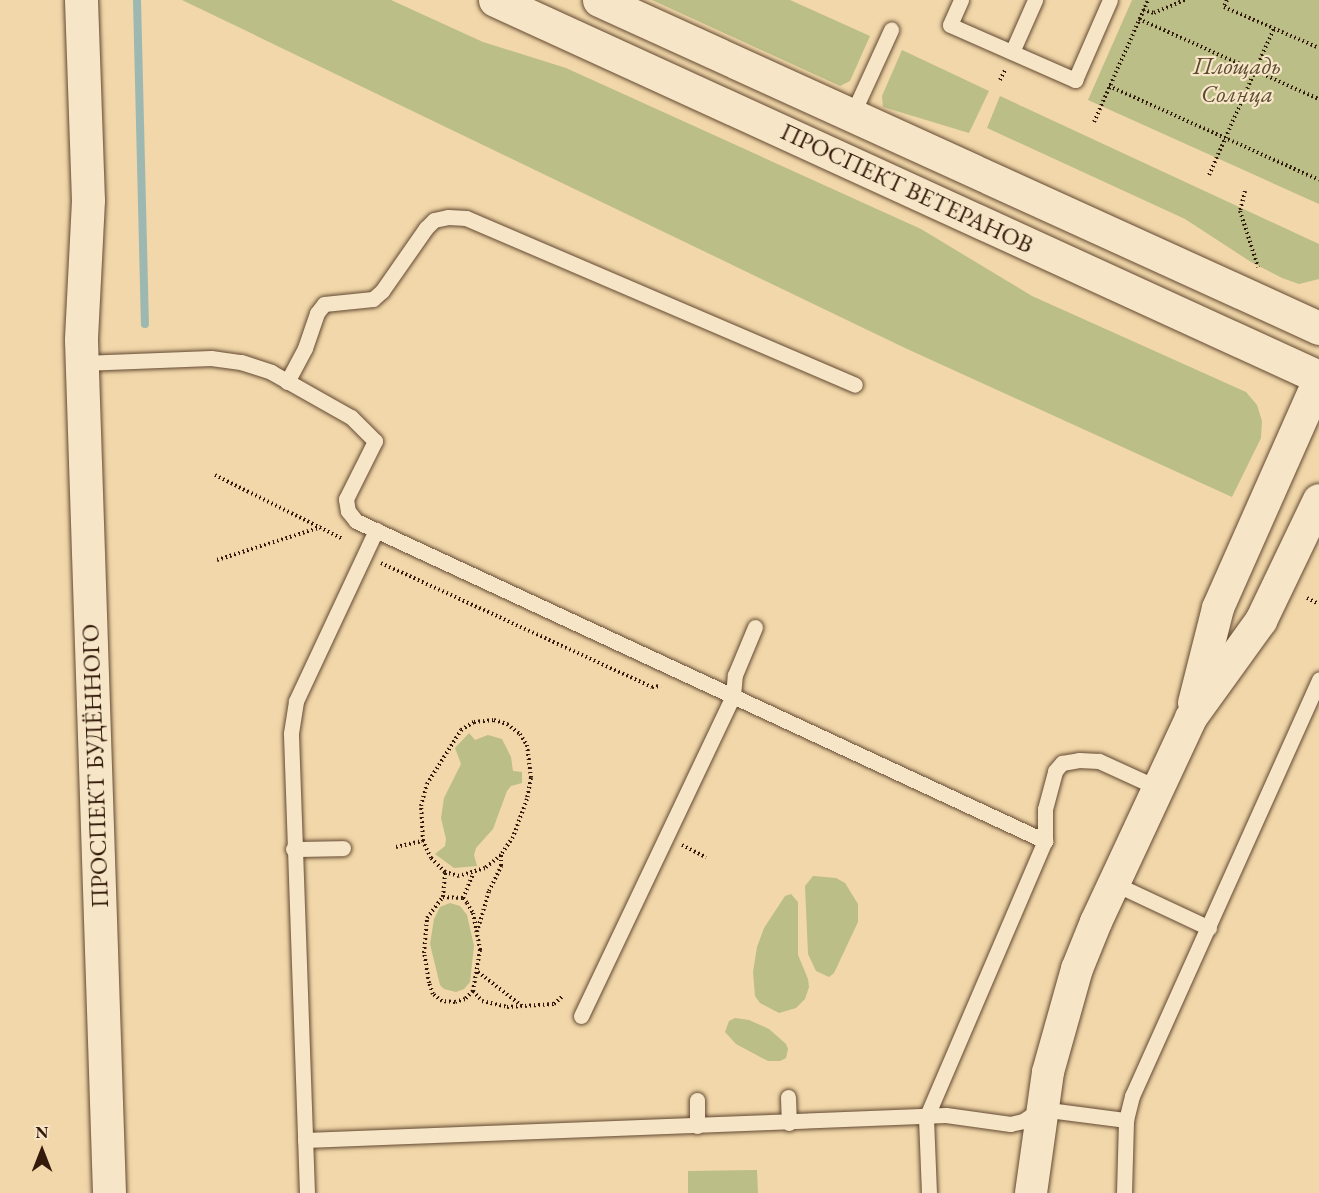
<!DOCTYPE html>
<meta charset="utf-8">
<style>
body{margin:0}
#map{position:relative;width:1319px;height:1193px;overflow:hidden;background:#f1d7a9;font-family:"EB Garamond",serif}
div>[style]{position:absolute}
.green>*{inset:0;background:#bbbe87}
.stream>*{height:8px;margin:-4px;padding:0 4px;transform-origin:4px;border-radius:4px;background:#9cb8b1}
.path>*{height:4px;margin-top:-2px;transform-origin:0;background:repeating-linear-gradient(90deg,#341a0a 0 1.5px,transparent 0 4.5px)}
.roads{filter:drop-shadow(0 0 2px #634932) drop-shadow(0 0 2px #634932)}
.service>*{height:15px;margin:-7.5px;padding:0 7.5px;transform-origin:7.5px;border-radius:7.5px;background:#f6e5c7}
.minor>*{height:32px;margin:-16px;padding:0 16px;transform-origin:16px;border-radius:16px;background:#f6e5c7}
.tertiary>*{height:33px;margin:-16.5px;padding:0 16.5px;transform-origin:16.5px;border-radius:16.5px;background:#f6e5c7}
.secondary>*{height:33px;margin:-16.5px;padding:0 16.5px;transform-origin:16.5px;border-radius:16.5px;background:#f6e5c7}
span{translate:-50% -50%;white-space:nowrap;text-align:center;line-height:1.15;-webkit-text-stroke:4.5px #f6e5c7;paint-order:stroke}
.park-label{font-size:24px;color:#5c4b30;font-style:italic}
.street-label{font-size:24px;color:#341a0a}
.north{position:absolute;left:12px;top:1121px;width:60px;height:60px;-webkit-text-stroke:4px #f6e5c7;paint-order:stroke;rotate:0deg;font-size:16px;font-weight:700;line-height:24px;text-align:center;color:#341a0a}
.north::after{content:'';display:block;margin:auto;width:21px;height:27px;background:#341a0a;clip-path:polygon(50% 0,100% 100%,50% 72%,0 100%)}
</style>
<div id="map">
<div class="green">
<i style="clip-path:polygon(182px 0,391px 0,483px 42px,566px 68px,921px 229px,1032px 296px,1246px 392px,1257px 405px,1262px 421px,1261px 438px,1232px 497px,905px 348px)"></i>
<i style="clip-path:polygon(652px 0,790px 0,870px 36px,850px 81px,840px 86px)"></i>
<i style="clip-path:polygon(1132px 0,1319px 0,1319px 204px,1088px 100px)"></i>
<i style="clip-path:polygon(902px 50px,989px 91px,969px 133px,883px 107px,882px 96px)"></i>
<i style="clip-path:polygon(1000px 96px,1319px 244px,1319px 279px,1299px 284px,1282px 278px,1251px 262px,1185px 219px,987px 128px)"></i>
<i style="clip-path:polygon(469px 733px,475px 740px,488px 735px,502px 739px,511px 757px,513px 771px,522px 772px,522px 783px,511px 786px,507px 791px,493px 829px,476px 848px,474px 855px,477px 866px,454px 868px,435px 854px,445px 846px,446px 839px,441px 818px,444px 798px,461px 764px,455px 748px)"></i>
<i style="clip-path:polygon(813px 876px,836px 878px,845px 883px,858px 904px,858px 922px,834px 973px,829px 977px,816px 971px,808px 954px,805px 886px)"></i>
<i style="clip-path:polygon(791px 894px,798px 902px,798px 955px,808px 979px,809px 987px,805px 999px,796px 1008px,779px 1013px,760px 1003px,755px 996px,753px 972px,757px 947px,764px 928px,785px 896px)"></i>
<i style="clip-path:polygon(450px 903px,460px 906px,467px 915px,474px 946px,470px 982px,464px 989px,456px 992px,444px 989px,440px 985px,430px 944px,434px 919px,440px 907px)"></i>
<i style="clip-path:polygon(735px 1018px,749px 1020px,769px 1029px,786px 1044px,788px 1049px,786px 1058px,780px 1061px,768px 1061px,736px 1044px,725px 1032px,729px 1021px)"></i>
<i style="clip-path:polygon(757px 1170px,758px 1193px,688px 1193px,688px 1171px)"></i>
</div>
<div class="stream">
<i style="left:137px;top:0;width:324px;rotate:88.6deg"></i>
</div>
<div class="path">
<i style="left:1227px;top:0;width:8px;rotate:113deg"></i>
<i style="left:1224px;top:7px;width:103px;rotate:23.3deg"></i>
<i style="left:1143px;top:10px;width:11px;rotate:15deg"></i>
<i style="left:1154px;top:13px;width:34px;rotate:-23deg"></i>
<i style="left:1139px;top:19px;width:197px;rotate:24deg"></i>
<i style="left:1000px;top:80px;width:11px;rotate:-63deg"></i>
<i style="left:1109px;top:86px;width:230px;rotate:24.1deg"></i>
<i style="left:1094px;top:122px;width:133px;rotate:-66.1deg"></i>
<i style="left:1209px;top:175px;width:161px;rotate:-66.1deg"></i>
<i style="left:1245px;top:191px;width:21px;rotate:104deg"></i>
<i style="left:1240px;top:211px;width:59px;rotate:72.2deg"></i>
<i style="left:215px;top:475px;width:143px;rotate:26.6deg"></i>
<i style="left:217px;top:560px;width:109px;rotate:-17.6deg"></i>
<i style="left:381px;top:563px;width:298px;rotate:24.6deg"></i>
<i style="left:652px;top:687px;width:9px;rotate:-6deg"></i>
<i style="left:1307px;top:598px;width:13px;rotate:27deg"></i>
<i style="left:494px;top:720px;width:14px;rotate:17deg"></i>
<i style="left:507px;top:724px;width:16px;rotate:38deg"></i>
<i style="left:520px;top:734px;width:13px;rotate:58deg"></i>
<i style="left:527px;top:745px;width:33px;rotate:83deg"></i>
<i style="left:531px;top:778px;width:21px;rotate:101deg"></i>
<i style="left:527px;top:799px;width:40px;rotate:110.2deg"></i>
<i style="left:513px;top:837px;width:22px;rotate:124deg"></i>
<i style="left:501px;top:855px;width:21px;rotate:141deg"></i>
<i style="left:485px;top:868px;width:27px;rotate:163deg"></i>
<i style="left:459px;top:876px;width:15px;rotate:-164deg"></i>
<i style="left:445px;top:872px;width:20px;rotate:-135deg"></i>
<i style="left:431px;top:858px;width:19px;rotate:-115deg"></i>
<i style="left:423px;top:841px;width:35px;rotate:-93deg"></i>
<i style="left:421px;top:806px;width:23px;rotate:-75deg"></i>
<i style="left:427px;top:784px;width:64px;rotate:-57.8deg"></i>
<i style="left:461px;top:730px;width:15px;rotate:-32deg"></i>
<i style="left:474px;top:722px;width:20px;rotate:-6deg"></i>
<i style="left:682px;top:845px;width:27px;rotate:27deg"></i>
<i style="left:396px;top:847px;width:28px;rotate:-13deg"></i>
<i style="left:443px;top:897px;width:20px;rotate:3deg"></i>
<i style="left:463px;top:898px;width:6px;rotate:51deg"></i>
<i style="left:467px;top:903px;width:12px;rotate:59deg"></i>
<i style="left:473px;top:913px;width:38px;rotate:79deg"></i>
<i style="left:480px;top:950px;width:42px;rotate:99.7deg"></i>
<i style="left:473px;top:991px;width:11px;rotate:135deg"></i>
<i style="left:465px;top:999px;width:10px;rotate:163deg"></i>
<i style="left:455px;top:1002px;width:13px;rotate:-176deg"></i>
<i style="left:442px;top:1001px;width:11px;rotate:-142deg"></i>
<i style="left:433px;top:994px;width:12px;rotate:-110deg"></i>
<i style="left:429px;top:983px;width:30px;rotate:-99deg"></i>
<i style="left:424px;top:953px;width:35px;rotate:-85deg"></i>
<i style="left:427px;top:918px;width:26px;rotate:-53deg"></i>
<i style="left:443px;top:897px;width:25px;rotate:-85deg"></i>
<i style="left:463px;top:898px;width:26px;rotate:-67deg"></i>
<i style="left:477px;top:932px;width:43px;rotate:-73.7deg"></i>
<i style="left:489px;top:891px;width:28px;rotate:-64deg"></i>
<i style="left:501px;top:866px;width:11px;rotate:-90deg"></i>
<i style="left:478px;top:972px;width:56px;rotate:37.7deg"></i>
<i style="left:473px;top:991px;width:13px;rotate:48deg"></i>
<i style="left:482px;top:1001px;width:26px;rotate:13deg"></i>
<i style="left:507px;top:1007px;width:47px;rotate:-3.7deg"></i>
<i style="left:554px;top:1004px;width:13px;rotate:-42deg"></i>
</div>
<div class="roads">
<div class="service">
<i style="left:961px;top:0;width:27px;rotate:114deg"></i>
<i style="left:950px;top:25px;width:137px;rotate:23.7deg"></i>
<i style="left:1075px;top:80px;width:87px;rotate:-66.4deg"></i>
<i style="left:1012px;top:52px;width:57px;rotate:-66.1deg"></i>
<i style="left:852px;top:115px;width:94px;rotate:-65.4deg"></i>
<i style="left:82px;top:363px;width:129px;rotate:-2.2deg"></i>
<i style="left:211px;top:358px;width:30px;rotate:8deg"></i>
<i style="left:241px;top:362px;width:32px;rotate:18deg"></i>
<i style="left:271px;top:372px;width:92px;rotate:29.4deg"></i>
<i style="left:351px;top:417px;width:34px;rotate:45deg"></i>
<i style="left:375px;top:441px;width:65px;rotate:116.6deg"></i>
<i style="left:346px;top:499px;width:12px;rotate:81deg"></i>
<i style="left:348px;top:511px;width:13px;rotate:51deg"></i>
<i style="left:356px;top:521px;width:760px;rotate:24.91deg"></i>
<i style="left:287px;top:382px;width:38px;rotate:-62deg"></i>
<i style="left:305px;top:348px;width:37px;rotate:-71deg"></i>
<i style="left:317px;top:313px;width:11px;rotate:-52deg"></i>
<i style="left:324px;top:304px;width:49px;rotate:-5.8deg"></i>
<i style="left:373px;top:299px;width:12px;rotate:-42deg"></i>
<i style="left:382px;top:291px;width:77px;rotate:-55.1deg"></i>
<i style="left:426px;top:228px;width:11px;rotate:-45deg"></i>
<i style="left:434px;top:220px;width:14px;rotate:-12deg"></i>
<i style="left:448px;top:217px;width:18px;rotate:3deg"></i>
<i style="left:466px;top:218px;width:423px;rotate:23.2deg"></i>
<i style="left:293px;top:849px;width:50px;rotate:-1.1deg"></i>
<i style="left:1113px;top:883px;width:106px;rotate:25.1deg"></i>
<i style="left:581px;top:1016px;width:354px;rotate:-64.6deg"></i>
<i style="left:733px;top:696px;width:21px;rotate:-85deg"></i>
<i style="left:735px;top:675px;width:52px;rotate:-67.4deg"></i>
<i style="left:788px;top:1097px;width:26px;rotate:88deg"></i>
<i style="left:697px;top:1100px;width:26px;rotate:90deg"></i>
<i style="left:305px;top:1140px;width:641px;rotate:-2.23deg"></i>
<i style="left:946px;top:1115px;width:65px;rotate:8deg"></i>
<i style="left:1010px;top:1124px;width:13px;rotate:-13deg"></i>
<i style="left:1023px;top:1121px;width:22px;rotate:-34deg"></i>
<i style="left:1041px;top:1109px;width:86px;rotate:7.4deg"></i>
<i style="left:307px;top:1193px;width:460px;rotate:-92deg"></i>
<i style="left:291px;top:733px;width:32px;rotate:-81deg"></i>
<i style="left:296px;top:701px;width:189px;rotate:-64.9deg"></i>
<i style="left:929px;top:1193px;width:75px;rotate:-92.3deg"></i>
<i style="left:926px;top:1118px;width:301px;rotate:-66.8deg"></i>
<i style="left:1045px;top:841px;width:32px;rotate:-90deg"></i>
<i style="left:1045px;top:809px;width:39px;rotate:-75deg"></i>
<i style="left:1055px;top:771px;width:11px;rotate:-49deg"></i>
<i style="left:1062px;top:763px;width:17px;rotate:-10deg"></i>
<i style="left:1079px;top:760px;width:20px;rotate:3deg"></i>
<i style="left:1099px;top:761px;width:65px;rotate:24.6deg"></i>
<i style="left:1124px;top:1193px;width:73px;rotate:-88.4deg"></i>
<i style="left:1126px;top:1120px;width:25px;rotate:-76deg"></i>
<i style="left:1132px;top:1096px;width:457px;rotate:-65.8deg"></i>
</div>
<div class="minor">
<i style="left:1194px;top:703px;width:98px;rotate:-75.8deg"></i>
<i style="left:1218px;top:608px;width:249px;rotate:-66.1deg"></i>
<i style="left:1031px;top:1193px;width:122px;rotate:-82deg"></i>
<i style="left:1048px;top:1072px;width:107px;rotate:-74.3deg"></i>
<i style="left:1077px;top:969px;width:51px;rotate:-68deg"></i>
<i style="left:1096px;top:922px;width:225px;rotate:-65deg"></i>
<i style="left:1191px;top:718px;width:120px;rotate:-54.2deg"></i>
<i style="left:1261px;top:621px;width:134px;rotate:-64.4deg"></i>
</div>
<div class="tertiary">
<i style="left:81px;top:0;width:200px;rotate:88deg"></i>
<i style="left:88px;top:200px;width:140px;rotate:92.9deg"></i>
<i style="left:81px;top:340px;width:853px;rotate:88.12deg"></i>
</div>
<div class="secondary">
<i style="left:495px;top:0;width:906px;rotate:24.59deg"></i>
<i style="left:599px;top:0;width:791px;rotate:24.49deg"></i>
</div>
</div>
<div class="park-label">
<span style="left:1237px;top:80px">Площадь<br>Солнца</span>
</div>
<div class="street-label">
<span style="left:907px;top:188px;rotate:25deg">ПРОСПЕКТ ВЕТЕРАНОВ</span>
<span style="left:95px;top:766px;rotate:-92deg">ПРОСПЕКТ БУДЁННОГО</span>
</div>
<div class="north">N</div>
</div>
